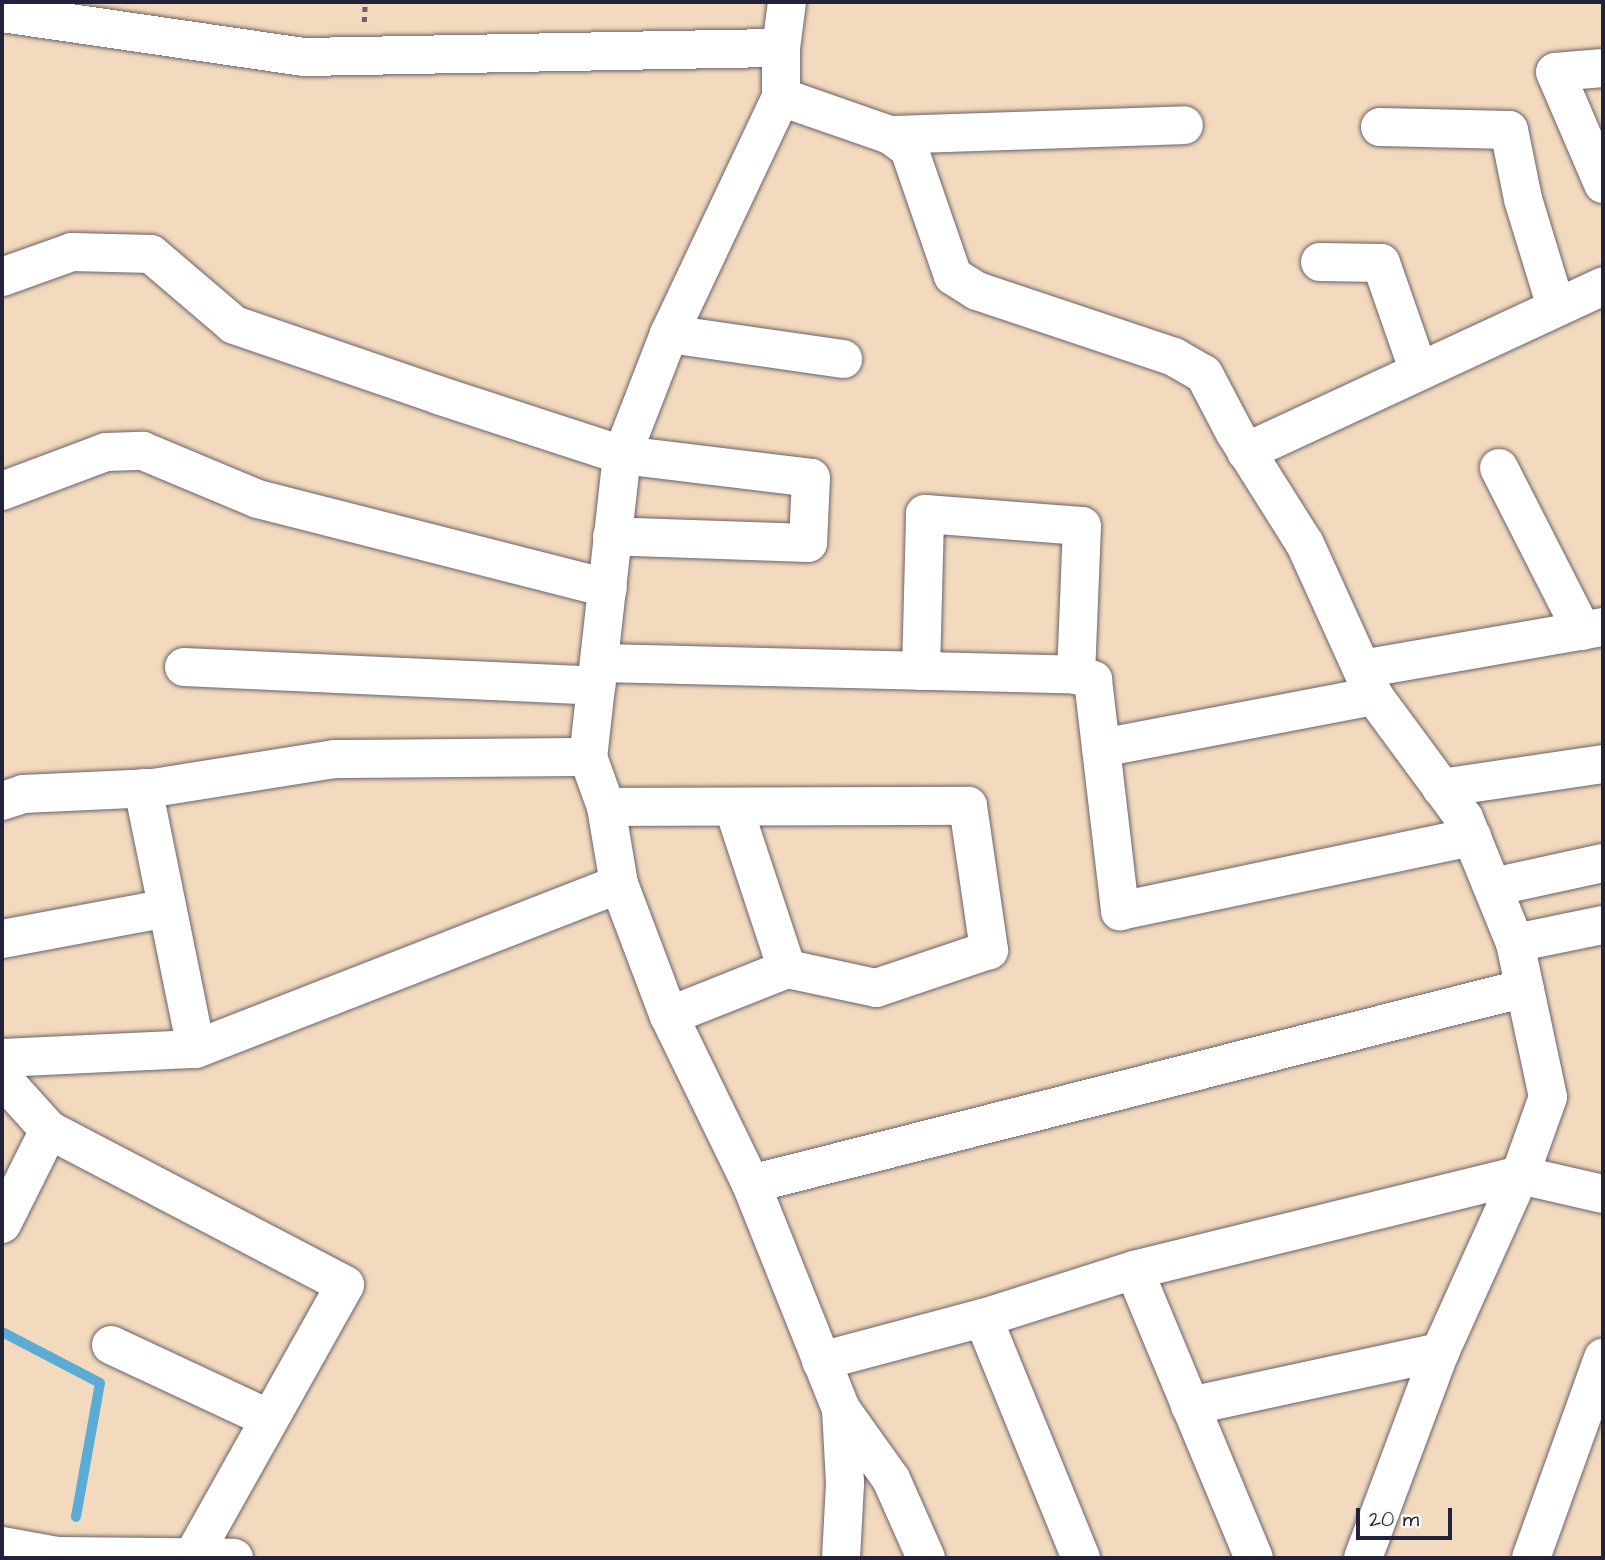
<!DOCTYPE html>
<style>
body{margin:0}
#map{position:relative;width:1605px;height:1560px;overflow:hidden;background:#f3dabe;font-family:"Architects Daughter",sans-serif}
div>[style]{position:absolute}
.stream>*{height:10px;margin:-5px;padding:0 5px;transform-origin:5px;border-radius:5px;background:#5aacd5}
.path>*{height:4.5px;margin-top:-2.25px;transform-origin:0;background:repeating-linear-gradient(90deg,#6b6269 0 5px,transparent 0 10px)}
.roads{filter:drop-shadow(0 0 2px #6b6269) drop-shadow(0 0 2px #6b6269)}
.minor>*{height:38px;margin:-19px;padding:0 19px;transform-origin:19px;border-radius:19px;background:#fff}
span{translate:-50% -50%;white-space:nowrap;text-align:center;line-height:1.15;-webkit-text-stroke:5px #f6f6f2;paint-order:stroke}
.frame{position:absolute;inset:0;border:4px solid #22223b;pointer-events:none}
.scale{position:absolute;left:1356px;top:1508px;width:96px;height:32px;box-sizing:border-box;border:4px solid #22223b;border-top:0;padding-left:9px;font-size:21px;line-height:24px;white-space:nowrap;color:#22223b;-webkit-text-stroke:5px #f6f6f2;paint-order:stroke}
</style>
<div id="map">
<div class="stream">
<i style="left:2px;top:1332px;width:110px;rotate:27.5deg"></i>
<i style="left:100px;top:1383px;width:136px;rotate:100.2deg"></i>
</div>
<div class="path">
<i style="left:364px;top:22px;width:20px;rotate:-87deg"></i>
</div>
<div class="roads">
<div class="minor">
<i style="left:787px;top:2px;width:46px;rotate:97.4deg"></i>
<i style="left:781px;top:48px;width:49px;rotate:90deg"></i>
<i style="left:781px;top:97px;width:262px;rotate:115.3deg"></i>
<i style="left:669px;top:334px;width:130px;rotate:111.2deg"></i>
<i style="left:622px;top:455px;width:304px;rotate:96.4deg"></i>
<i style="left:588px;top:757px;width:53px;rotate:70.2deg"></i>
<i style="left:606px;top:807px;width:78px;rotate:80.4deg"></i>
<i style="left:619px;top:884px;width:141px;rotate:69.3deg"></i>
<i style="left:669px;top:1016px;width:187px;rotate:64deg"></i>
<i style="left:751px;top:1184px;width:242px;rotate:68.2deg"></i>
<i style="left:841px;top:1409px;width:86px;rotate:54.5deg"></i>
<i style="left:891px;top:1479px;width:86px;rotate:66.1deg"></i>
<i style="left:2px;top:13px;width:306px;rotate:8.3deg"></i>
<i style="left:305px;top:57px;width:476px;rotate:-1.1deg"></i>
<i style="left:1603px;top:68px;width:48px;rotate:175.2deg"></i>
<i style="left:1555px;top:72px;width:122px;rotate:66.8deg"></i>
<i style="left:781px;top:97px;width:115px;rotate:19.2deg"></i>
<i style="left:890px;top:135px;width:24px;rotate:36deg"></i>
<i style="left:909px;top:149px;width:134px;rotate:70.9deg"></i>
<i style="left:953px;top:276px;width:28px;rotate:32deg"></i>
<i style="left:977px;top:291px;width:208px;rotate:18.5deg"></i>
<i style="left:1174px;top:357px;width:34px;rotate:30deg"></i>
<i style="left:1204px;top:374px;width:67px;rotate:62.3deg"></i>
<i style="left:1235px;top:433px;width:131px;rotate:57.8deg"></i>
<i style="left:1305px;top:544px;width:167px;rotate:65.6deg"></i>
<i style="left:1374px;top:696px;width:152px;rotate:53.6deg"></i>
<i style="left:1464px;top:818px;width:135px;rotate:67.8deg"></i>
<i style="left:1515px;top:943px;width:157px;rotate:77.9deg"></i>
<i style="left:1548px;top:1097px;width:83px;rotate:109.7deg"></i>
<i style="left:1520px;top:1175px;width:194px;rotate:114.3deg"></i>
<i style="left:1440px;top:1352px;width:220px;rotate:110.5deg"></i>
<i style="left:1380px;top:127px;width:129px;rotate:1.3deg"></i>
<i style="left:1509px;top:130px;width:70px;rotate:78.5deg"></i>
<i style="left:1523px;top:199px;width:113px;rotate:73deg"></i>
<i style="left:890px;top:135px;width:294px;rotate:-1.9deg"></i>
<i style="left:1320px;top:262px;width:61px;rotate:0.9deg"></i>
<i style="left:1381px;top:263px;width:115px;rotate:70.8deg"></i>
<i style="left:2px;top:277px;width:74px;rotate:-19.7deg"></i>
<i style="left:72px;top:252px;width:79px;rotate:1.5deg"></i>
<i style="left:151px;top:254px;width:109px;rotate:40.5deg"></i>
<i style="left:234px;top:325px;width:216px;rotate:18.9deg"></i>
<i style="left:438px;top:395px;width:194px;rotate:18.1deg"></i>
<i style="left:622px;top:455px;width:190px;rotate:6.9deg"></i>
<i style="left:811px;top:478px;width:65px;rotate:92.6deg"></i>
<i style="left:808px;top:543px;width:196px;rotate:-178deg"></i>
<i style="left:669px;top:334px;width:176px;rotate:8.2deg"></i>
<i style="left:1246px;top:452px;width:394px;rotate:-24.9deg"></i>
<i style="left:1499px;top:468px;width:183px;rotate:63deg"></i>
<i style="left:2px;top:491px;width:111px;rotate:-20.6deg"></i>
<i style="left:106px;top:452px;width:37px;rotate:-2deg"></i>
<i style="left:143px;top:451px;width:125px;rotate:22.7deg"></i>
<i style="left:258px;top:499px;width:361px;rotate:14.3deg"></i>
<i style="left:600px;top:663px;width:476px;rotate:1.4deg"></i>
<i style="left:1076px;top:675px;width:18px;rotate:16deg"></i>
<i style="left:1093px;top:680px;width:233px;rotate:83.3deg"></i>
<i style="left:1120px;top:911px;width:360px;rotate:-11.9deg"></i>
<i style="left:184px;top:667px;width:413px;rotate:2.6deg"></i>
<i style="left:1362px;top:669px;width:245px;rotate:-9.9deg"></i>
<i style="left:921px;top:671px;width:157px;rotate:-88.5deg"></i>
<i style="left:925px;top:514px;width:157px;rotate:4.4deg"></i>
<i style="left:1082px;top:526px;width:149px;rotate:92.3deg"></i>
<i style="left:1101px;top:748px;width:278px;rotate:-10.8deg"></i>
<i style="left:143px;top:788px;width:266px;rotate:78.5deg"></i>
<i style="left:1441px;top:788px;width:164px;rotate:-8.4deg"></i>
<i style="left:2px;top:801px;width:22px;rotate:-18deg"></i>
<i style="left:23px;top:794px;width:130px;rotate:-2.6deg"></i>
<i style="left:153px;top:788px;width:184px;rotate:-9.1deg"></i>
<i style="left:335px;top:759px;width:253px;rotate:-0.5deg"></i>
<i style="left:606px;top:807px;width:362px;rotate:-0.2deg"></i>
<i style="left:968px;top:806px;width:146px;rotate:81.7deg"></i>
<i style="left:989px;top:950px;width:119px;rotate:161.4deg"></i>
<i style="left:876px;top:988px;width:91px;rotate:-167.9deg"></i>
<i style="left:787px;top:969px;width:127px;rotate:158.3deg"></i>
<i style="left:734px;top:809px;width:169px;rotate:71.7deg"></i>
<i style="left:1493px;top:887px;width:113px;rotate:-12.3deg"></i>
<i style="left:2px;top:939px;width:168px;rotate:-10.6deg"></i>
<i style="left:1515px;top:943px;width:90px;rotate:-11.6deg"></i>
<i style="left:2px;top:1058px;width:194px;rotate:-2.7deg"></i>
<i style="left:196px;top:1049px;width:454px;rotate:-21.3deg"></i>
<i style="left:2px;top:1078px;width:70px;rotate:47.9deg"></i>
<i style="left:49px;top:1130px;width:105px;rotate:116.6deg"></i>
<i style="left:49px;top:1130px;width:334px;rotate:27.6deg"></i>
<i style="left:345px;top:1285px;width:313px;rotate:119.3deg"></i>
<i style="left:751px;top:1184px;width:798px;rotate:-14.21deg"></i>
<i style="left:1134px;top:1270px;width:312px;rotate:67.4deg"></i>
<i style="left:983px;top:1318px;width:259px;rotate:67.8deg"></i>
<i style="left:111px;top:1345px;width:175px;rotate:25deg"></i>
<i style="left:821px;top:1361px;width:168px;rotate:-14.9deg"></i>
<i style="left:983px;top:1318px;width:158px;rotate:-17.6deg"></i>
<i style="left:1134px;top:1270px;width:398px;rotate:-13.8deg"></i>
<i style="left:1520px;top:1175px;width:85px;rotate:12.9deg"></i>
<i style="left:1190px;top:1406px;width:256px;rotate:-12.2deg"></i>
<i style="left:2px;top:1546px;width:56px;rotate:10.3deg"></i>
<i style="left:57px;top:1556px;width:177px;rotate:0.6deg"></i>
<i style="left:841px;top:1558px;width:75px;rotate:-86.9deg"></i>
<i style="left:845px;top:1483px;width:74px;rotate:-93.1deg"></i>
<i style="left:1531px;top:1558px;width:213px;rotate:-70.2deg"></i>
</div>
</div>
<div class="frame"></div>
<div class="scale">20 m</div>
</div>
